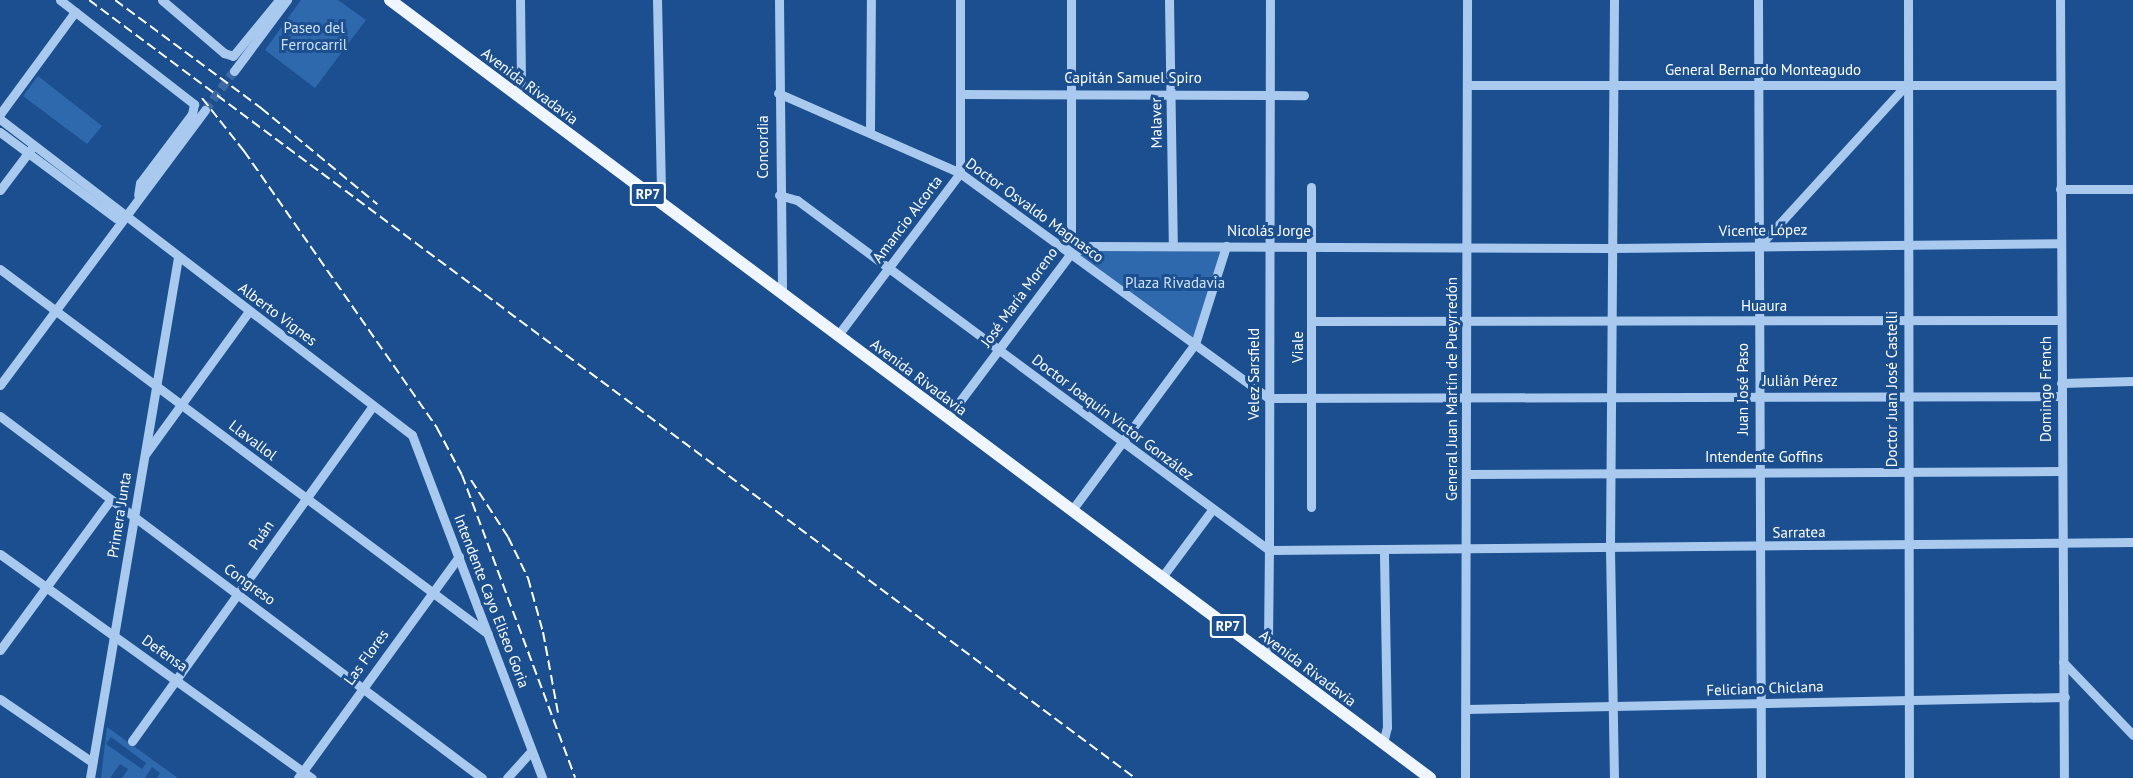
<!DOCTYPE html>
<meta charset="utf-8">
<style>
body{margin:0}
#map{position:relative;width:2133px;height:778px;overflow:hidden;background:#1b4f8f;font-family:"PT Sans",sans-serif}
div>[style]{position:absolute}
.green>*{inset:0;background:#2e69ad}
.minor-tunnel>*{height:9px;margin-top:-4.5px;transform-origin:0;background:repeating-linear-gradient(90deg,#3d69a0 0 9px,transparent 0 13.5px)}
.minor>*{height:9px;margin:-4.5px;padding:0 4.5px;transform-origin:4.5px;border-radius:4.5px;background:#a9c9ee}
.major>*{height:12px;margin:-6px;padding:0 6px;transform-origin:6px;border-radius:6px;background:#f0f6ff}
.rail>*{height:2px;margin-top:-1px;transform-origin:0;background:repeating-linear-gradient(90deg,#fff 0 10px,transparent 0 14.5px)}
span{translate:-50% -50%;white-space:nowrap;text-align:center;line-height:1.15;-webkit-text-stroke:6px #1b4f8f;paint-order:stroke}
.shield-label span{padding:2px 4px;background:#1b4f8f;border:2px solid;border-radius:4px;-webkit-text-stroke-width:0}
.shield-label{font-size:14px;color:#fff;font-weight:700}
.park-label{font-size:15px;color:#cfe3fa}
.street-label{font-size:15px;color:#fff}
</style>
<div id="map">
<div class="green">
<i style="clip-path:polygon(301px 0,338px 0,366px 20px,315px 88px,265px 50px)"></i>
<i style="clip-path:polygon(38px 76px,102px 126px,87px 144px,23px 96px)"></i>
<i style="clip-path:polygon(1173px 246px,1226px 246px,1195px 344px,1071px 253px)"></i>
<i style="clip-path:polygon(evenodd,107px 727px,178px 778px,157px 778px,160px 773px,152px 767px,145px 778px,122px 778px,128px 769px,120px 764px,110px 778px,101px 778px,107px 727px,111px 737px,146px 763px,142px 769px,106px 744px,111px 737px)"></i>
</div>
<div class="minor-tunnel">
<i style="left:205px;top:110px;width:49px;rotate:-53.4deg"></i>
</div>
<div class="minor">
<i style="left:60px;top:0;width:170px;rotate:37.8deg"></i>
<i style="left:194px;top:104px;width:10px;rotate:101deg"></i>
<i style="left:192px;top:114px;width:86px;rotate:127deg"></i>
<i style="left:140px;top:183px;width:12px;rotate:99deg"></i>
<i style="left:162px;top:0;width:82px;rotate:40.5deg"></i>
<i style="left:224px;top:53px;width:9px;rotate:18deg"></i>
<i style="left:233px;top:56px;width:72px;rotate:-50.6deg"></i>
<i style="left:779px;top:0;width:293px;rotate:89.4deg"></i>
<i style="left:1169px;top:0;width:246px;rotate:89.1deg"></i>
<i style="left:1614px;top:0;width:549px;rotate:90.42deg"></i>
<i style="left:1610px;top:549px;width:229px;rotate:89deg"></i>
<i style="left:1758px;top:0;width:778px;rotate:89.78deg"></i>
<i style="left:1908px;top:0;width:778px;rotate:89.93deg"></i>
<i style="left:2060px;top:0;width:778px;rotate:89.71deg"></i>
<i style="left:234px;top:71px;width:89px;rotate:-53.3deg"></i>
<i style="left:1467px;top:85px;width:592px"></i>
<i style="left:778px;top:93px;width:199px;rotate:23.7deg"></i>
<i style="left:960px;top:173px;width:382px;rotate:36.1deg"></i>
<i style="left:1269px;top:398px;width:791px;rotate:-0.14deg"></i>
<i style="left:516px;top:94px;width:14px;rotate:-69deg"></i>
<i style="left:521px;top:81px;width:81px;rotate:-90.7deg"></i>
<i style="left:961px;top:94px;width:343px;rotate:0.2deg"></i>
<i style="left:0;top:114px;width:127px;rotate:-53.7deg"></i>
<i style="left:0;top:119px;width:519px;rotate:37.49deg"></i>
<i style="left:412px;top:435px;width:367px;rotate:69.2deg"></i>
<i style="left:870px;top:130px;width:130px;rotate:-89.6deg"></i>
<i style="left:0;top:132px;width:144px;rotate:36.6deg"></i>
<i style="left:116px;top:218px;width:9px;rotate:-6deg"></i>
<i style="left:1311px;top:187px;width:320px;rotate:90deg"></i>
<i style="left:2060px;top:189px;width:73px"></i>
<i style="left:0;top:190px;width:51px;rotate:-52.9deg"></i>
<i style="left:779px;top:195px;width:19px;rotate:16deg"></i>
<i style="left:797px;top:200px;width:588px;rotate:36.56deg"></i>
<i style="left:1269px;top:550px;width:864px;rotate:-0.53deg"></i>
<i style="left:655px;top:199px;width:11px;rotate:-56deg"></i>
<i style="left:661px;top:190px;width:190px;rotate:-91.2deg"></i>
<i style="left:1760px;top:245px;width:217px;rotate:-47.6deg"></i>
<i style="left:1071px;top:253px;width:21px;rotate:-19deg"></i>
<i style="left:1091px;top:246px;width:521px;rotate:0.22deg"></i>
<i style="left:1612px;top:248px;width:447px;rotate:-0.6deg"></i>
<i style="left:0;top:269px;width:609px;rotate:36.79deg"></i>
<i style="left:1313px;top:321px;width:747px;rotate:-0.08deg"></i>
<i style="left:838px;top:335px;width:203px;rotate:-53deg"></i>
<i style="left:960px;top:173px;width:173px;rotate:-90deg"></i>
<i style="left:2061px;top:383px;width:72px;rotate:-1.6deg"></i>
<i style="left:0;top:385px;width:343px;rotate:-53.3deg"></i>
<i style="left:0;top:416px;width:603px;rotate:36.91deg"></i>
<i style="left:948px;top:417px;width:205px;rotate:-53.1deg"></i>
<i style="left:1071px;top:253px;width:253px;rotate:-90deg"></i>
<i style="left:146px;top:453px;width:175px;rotate:-54deg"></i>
<i style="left:1467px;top:474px;width:594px;rotate:-0.29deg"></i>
<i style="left:1072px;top:510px;width:207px;rotate:-53.5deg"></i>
<i style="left:1195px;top:344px;width:103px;rotate:-72.4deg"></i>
<i style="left:0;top:554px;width:384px;rotate:35.7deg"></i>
<i style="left:1162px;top:577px;width:84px;rotate:-53.3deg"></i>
<i style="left:0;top:650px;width:187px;rotate:-53.7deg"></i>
<i style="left:1265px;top:654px;width:12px;rotate:-76deg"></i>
<i style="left:1268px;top:642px;width:92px;rotate:-89.4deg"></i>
<i style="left:1269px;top:550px;width:550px;rotate:-89.9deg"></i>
<i style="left:2063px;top:662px;width:101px;rotate:46.2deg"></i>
<i style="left:0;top:699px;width:112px;rotate:34.4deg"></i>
<i style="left:1466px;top:709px;width:599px;rotate:-1.15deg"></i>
<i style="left:132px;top:741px;width:413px;rotate:-54.3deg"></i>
<i style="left:1383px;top:743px;width:16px;rotate:-76deg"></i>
<i style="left:1387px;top:727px;width:177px;rotate:-91deg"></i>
<i style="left:90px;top:778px;width:528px;rotate:-80.41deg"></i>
<i style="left:298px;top:778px;width:274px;rotate:-54deg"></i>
<i style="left:507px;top:778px;width:36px;rotate:-48deg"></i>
<i style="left:1465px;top:778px;width:778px;rotate:-89.85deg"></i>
</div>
<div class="major">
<i style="left:390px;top:0;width:1299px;rotate:36.8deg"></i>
</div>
<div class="rail">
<i style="left:89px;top:0;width:1304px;rotate:36.64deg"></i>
<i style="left:115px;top:0;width:182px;rotate:36.5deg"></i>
<i style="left:261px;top:108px;width:151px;rotate:39.6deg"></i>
<i style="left:202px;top:98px;width:68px;rotate:51.6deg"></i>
<i style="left:244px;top:151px;width:338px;rotate:55.1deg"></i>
<i style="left:437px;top:428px;width:53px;rotate:62deg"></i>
<i style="left:462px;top:475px;width:323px;rotate:69.5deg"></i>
<i style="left:471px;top:480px;width:68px;rotate:57deg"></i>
<i style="left:508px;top:537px;width:46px;rotate:64deg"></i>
<i style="left:528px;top:578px;width:56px;rotate:74.5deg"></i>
<i style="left:543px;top:632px;width:82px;rotate:79.5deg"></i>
</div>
<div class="shield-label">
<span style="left:648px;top:194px">RP7</span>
<span style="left:1228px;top:626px">RP7</span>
</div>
<div class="park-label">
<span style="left:314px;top:36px">Paseo del<br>Ferrocarril</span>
<span style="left:1175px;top:283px">Plaza Rivadavia</span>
</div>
<div class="street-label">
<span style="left:1763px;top:70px">General Bernardo Monteagudo</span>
<span style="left:1133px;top:78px">Capitán Samuel Spiro</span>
<span style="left:530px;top:86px;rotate:37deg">Avenida Rivadavia</span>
<span style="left:1156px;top:123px;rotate:-91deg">Malaver</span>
<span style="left:763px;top:147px;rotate:-90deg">Concordia</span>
<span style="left:1035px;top:210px;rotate:36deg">Doctor Osvaldo Magnasco</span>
<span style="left:907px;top:219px;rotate:-53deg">Amancio Alcorta</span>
<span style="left:1763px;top:230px;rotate:-1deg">Vicente López</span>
<span style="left:1269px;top:231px">Nicolás Jorge</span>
<span style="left:1019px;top:297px;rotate:-54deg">José María Moreno</span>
<span style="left:1764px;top:306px">Huaura</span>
<span style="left:278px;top:314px;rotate:37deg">Alberto Vignes</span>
<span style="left:1298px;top:347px;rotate:-90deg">Viale</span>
<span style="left:1254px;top:374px;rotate:-90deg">Velez Sarsfield</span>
<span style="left:919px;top:377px;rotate:37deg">Avenida Rivadavia</span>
<span style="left:1800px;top:381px">Julián Pérez</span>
<span style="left:1452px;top:389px;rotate:-90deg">General Juan Martín de Pueyrredón</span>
<span style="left:1743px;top:389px;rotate:-90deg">Juan José Paso</span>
<span style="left:1892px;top:389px;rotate:-90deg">Doctor Juan José Castelli</span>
<span style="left:2046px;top:389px;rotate:-90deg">Domingo French</span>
<span style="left:1113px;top:417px;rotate:37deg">Doctor Joaquín Victor González</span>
<span style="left:253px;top:440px;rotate:37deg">Llavallol</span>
<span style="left:1764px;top:457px">Intendente Goffins</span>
<span style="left:119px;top:515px;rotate:-81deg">Primera Junta</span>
<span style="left:1799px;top:532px;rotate:-1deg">Sarratea</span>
<span style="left:261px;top:535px;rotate:-55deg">Puán</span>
<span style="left:250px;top:584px;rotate:36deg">Congreso</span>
<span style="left:492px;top:601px;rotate:69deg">Intendente Cayo Eliseo Goria</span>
<span style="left:165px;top:653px;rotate:35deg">Defensa</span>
<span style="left:366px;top:657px;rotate:-54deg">Las Flores</span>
<span style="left:1308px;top:668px;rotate:37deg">Avenida Rivadavia</span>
<span style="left:1765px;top:688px;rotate:-2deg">Feliciano Chiclana</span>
</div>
</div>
